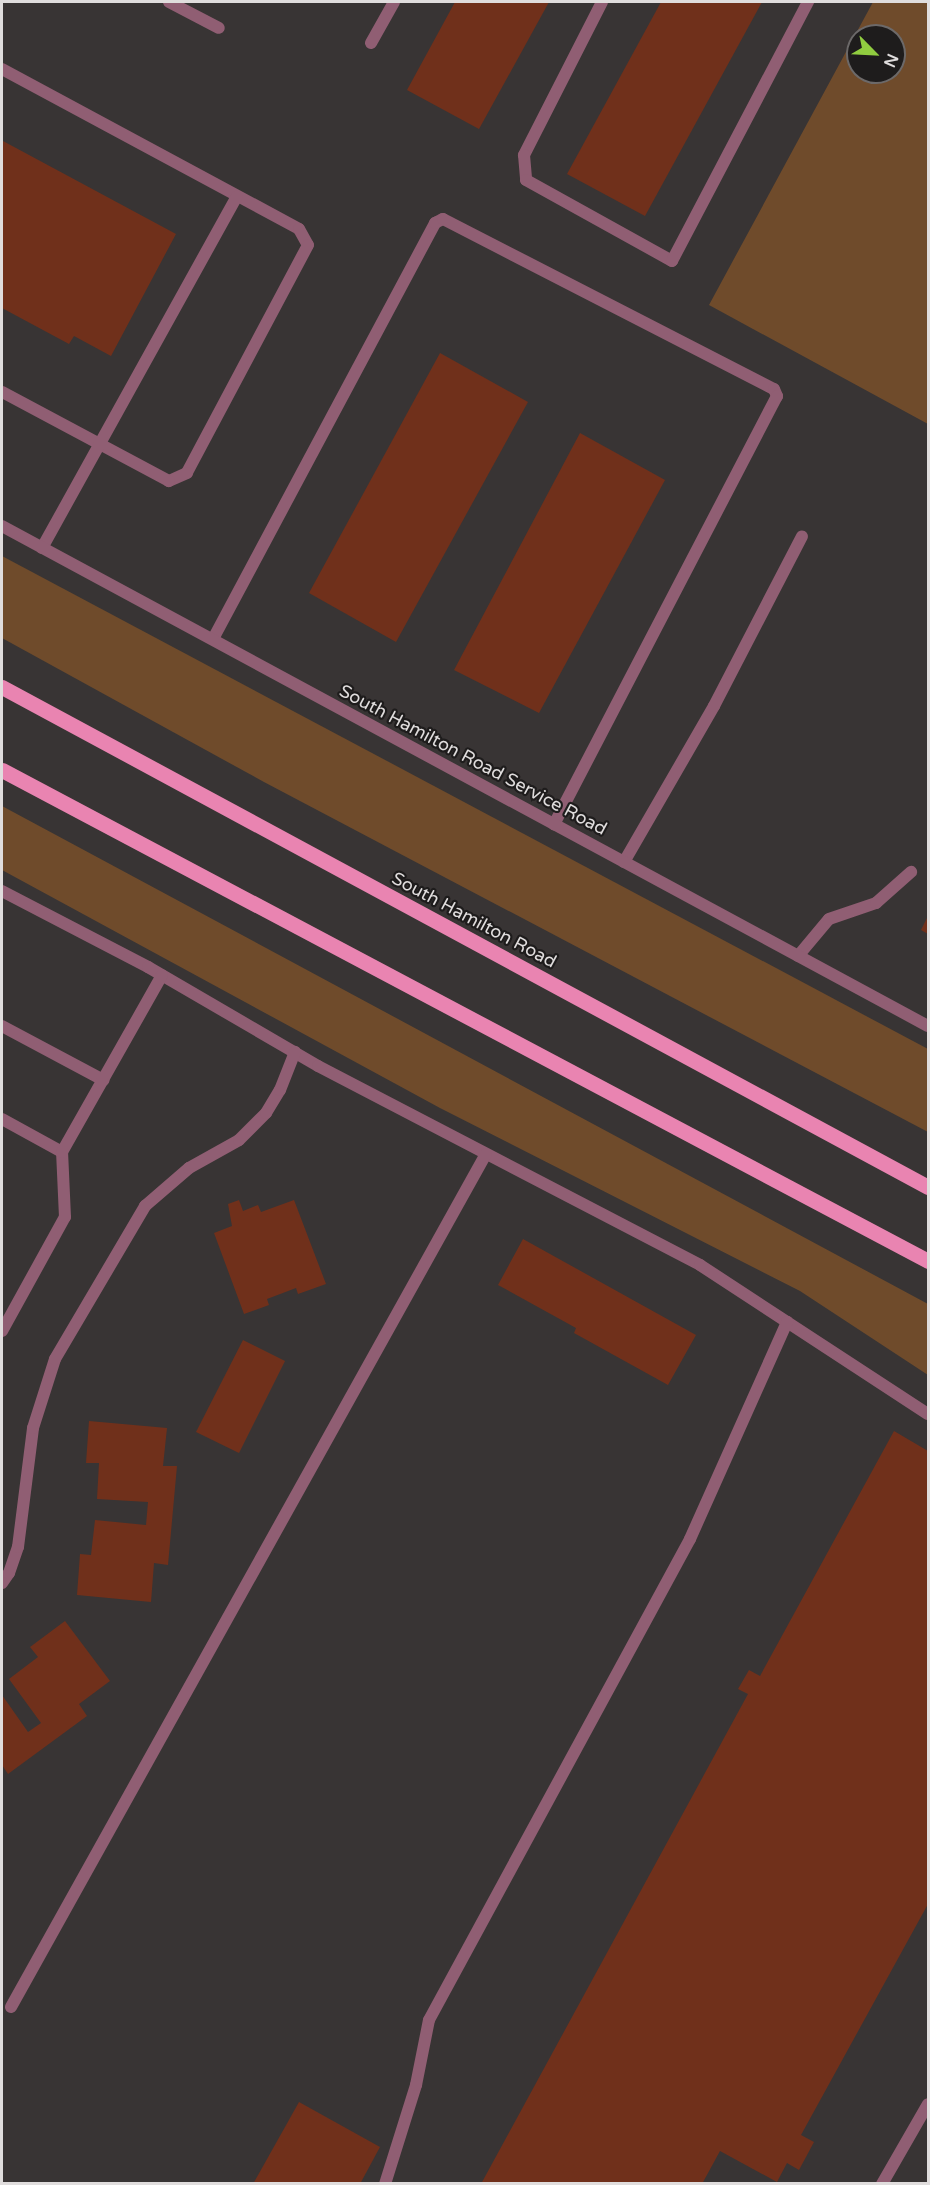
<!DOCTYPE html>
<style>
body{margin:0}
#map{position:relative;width:930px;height:2185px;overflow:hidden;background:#383434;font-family:"Varela Round",sans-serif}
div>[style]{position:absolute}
.green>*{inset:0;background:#6f4b2b}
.building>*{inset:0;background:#70301b}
.service>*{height:12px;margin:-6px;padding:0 6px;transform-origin:6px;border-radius:6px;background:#905e73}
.minor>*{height:12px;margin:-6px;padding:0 6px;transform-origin:6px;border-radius:6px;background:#905e73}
.primary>*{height:15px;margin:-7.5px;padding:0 7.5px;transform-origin:7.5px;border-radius:7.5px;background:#e984b1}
span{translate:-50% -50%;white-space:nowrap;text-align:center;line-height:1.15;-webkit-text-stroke:4.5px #1e1c1c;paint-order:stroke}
.street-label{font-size:18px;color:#e0dddd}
.frame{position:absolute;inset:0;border:3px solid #e0dddd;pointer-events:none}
.north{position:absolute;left:846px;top:24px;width:60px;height:60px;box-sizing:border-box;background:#1e1c1c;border:2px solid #6c6969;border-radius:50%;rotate:114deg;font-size:16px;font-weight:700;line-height:24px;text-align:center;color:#e0dddd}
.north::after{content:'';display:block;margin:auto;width:21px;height:27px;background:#91cd40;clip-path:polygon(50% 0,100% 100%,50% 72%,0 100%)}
</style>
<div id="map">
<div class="green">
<i style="clip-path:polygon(evenodd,873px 2px,928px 2px,928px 424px,709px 305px,873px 2px,858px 36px,894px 36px,894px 72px,858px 72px,858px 36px)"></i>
<i style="clip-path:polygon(2px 556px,928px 1049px,928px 1132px,264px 782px,2px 638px)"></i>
<i style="clip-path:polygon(2px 806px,928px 1304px,928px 1375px,800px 1291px,440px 1108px,2px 870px)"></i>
</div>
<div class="building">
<i style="clip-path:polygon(455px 2px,549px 2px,479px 129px,407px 90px)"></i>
<i style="clip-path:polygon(661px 2px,762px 2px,645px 216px,567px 174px)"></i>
<i style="clip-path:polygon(3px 141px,176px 234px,111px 356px,74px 336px,69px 344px,2px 308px)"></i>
<i style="clip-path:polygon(440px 353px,528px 402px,396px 642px,309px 593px)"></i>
<i style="clip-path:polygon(580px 433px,665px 480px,539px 713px,454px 670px)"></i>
<i style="clip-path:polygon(928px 916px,928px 934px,921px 930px)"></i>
<i style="clip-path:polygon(239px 1200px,243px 1211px,258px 1205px,261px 1212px,294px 1200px,326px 1284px,298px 1294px,296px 1288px,267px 1299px,269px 1305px,244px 1314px,214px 1233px,232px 1226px,228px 1204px)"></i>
<i style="clip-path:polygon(523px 1239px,696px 1335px,668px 1385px,574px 1333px,576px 1328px,498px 1285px)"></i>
<i style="clip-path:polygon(243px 1340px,285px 1361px,239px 1453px,196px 1432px)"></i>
<i style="clip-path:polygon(89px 1421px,167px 1428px,163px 1466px,177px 1466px,168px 1565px,154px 1563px,151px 1602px,77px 1595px,80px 1554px,91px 1555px,95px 1520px,146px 1525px,148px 1502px,97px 1499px,99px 1463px,86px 1463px)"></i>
<i style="clip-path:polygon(894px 1431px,928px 1451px,928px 1904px,801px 2135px,814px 2142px,799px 2170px,787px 2163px,777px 2182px,720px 2151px,702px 2184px,481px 2184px,748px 1694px,738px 1689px,749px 1670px,760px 1676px)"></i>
<i style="clip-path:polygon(65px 1621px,110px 1681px,79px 1704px,87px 1716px,8px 1774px,2px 1765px,2px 1695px,28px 1732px,41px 1723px,9px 1679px,38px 1657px,30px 1647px)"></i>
<i style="clip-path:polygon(299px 2102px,380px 2147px,360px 2184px,253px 2184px)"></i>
</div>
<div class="service">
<i style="left:169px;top:2px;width:56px;rotate:27.5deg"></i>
<i style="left:602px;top:2px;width:172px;rotate:117deg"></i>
<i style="left:524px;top:155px;width:25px;rotate:85deg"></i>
<i style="left:526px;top:180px;width:167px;rotate:29deg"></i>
<i style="left:672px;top:261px;width:293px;rotate:-62.3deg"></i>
<i style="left:371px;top:43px;width:47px;rotate:-60.7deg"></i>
<i style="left:2px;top:69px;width:337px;rotate:28.3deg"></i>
<i style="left:299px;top:229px;width:18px;rotate:61deg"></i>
<i style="left:308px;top:245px;width:258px;rotate:118deg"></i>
<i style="left:187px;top:473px;width:20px;rotate:156deg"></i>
<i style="left:169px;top:481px;width:189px;rotate:-151.9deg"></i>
<i style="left:42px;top:548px;width:402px;rotate:-61deg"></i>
<i style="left:213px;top:639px;width:472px;rotate:-61.9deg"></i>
<i style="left:435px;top:223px;width:9px;rotate:-27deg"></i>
<i style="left:443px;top:219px;width:372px;rotate:27.2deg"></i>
<i style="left:774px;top:389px;width:8px;rotate:67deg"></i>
<i style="left:777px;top:396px;width:483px;rotate:117.5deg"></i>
<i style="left:624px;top:862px;width:180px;rotate:-60deg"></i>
<i style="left:714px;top:706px;width:191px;rotate:-62.6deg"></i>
<i style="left:2px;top:891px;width:165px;rotate:27.5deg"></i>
<i style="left:148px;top:967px;width:197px;rotate:30.2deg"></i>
<i style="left:318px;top:1066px;width:431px;rotate:27.5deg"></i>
<i style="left:700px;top:1265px;width:272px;rotate:33.2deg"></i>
<i style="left:798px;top:956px;width:48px;rotate:-50deg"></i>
<i style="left:829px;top:919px;width:50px;rotate:-18.8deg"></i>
<i style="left:876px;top:903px;width:47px;rotate:-41.5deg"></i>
<i style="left:2px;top:1026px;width:115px;rotate:28.1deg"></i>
<i style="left:2px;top:1119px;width:68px;rotate:28.8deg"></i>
<i style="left:2px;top:1331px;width:130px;rotate:-61.1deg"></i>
<i style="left:65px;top:1217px;width:65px;rotate:-92.6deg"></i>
<i style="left:62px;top:1152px;width:203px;rotate:-60.5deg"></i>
<i style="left:2px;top:1583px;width:12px;rotate:-55deg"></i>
<i style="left:9px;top:1573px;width:28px;rotate:-71deg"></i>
<i style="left:18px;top:1547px;width:120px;rotate:-82.8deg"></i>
<i style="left:33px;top:1428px;width:72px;rotate:-72.3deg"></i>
<i style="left:55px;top:1359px;width:178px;rotate:-59.5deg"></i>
<i style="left:145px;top:1206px;width:58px;rotate:-40.8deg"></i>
<i style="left:189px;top:1168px;width:57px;rotate:-29.2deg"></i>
<i style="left:239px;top:1140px;width:38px;rotate:-45deg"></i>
<i style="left:266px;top:1113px;width:27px;rotate:-59deg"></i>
<i style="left:280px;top:1090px;width:41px;rotate:-68.5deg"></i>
<i style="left:11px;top:2007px;width:976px;rotate:-60.89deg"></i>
<i style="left:385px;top:2184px;width:104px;rotate:-72.6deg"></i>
<i style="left:416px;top:2085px;width:66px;rotate:-78.7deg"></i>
<i style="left:429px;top:2020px;width:547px;rotate:-61.51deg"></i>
<i style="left:690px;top:1539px;width:238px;rotate:-65.9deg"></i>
<i style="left:882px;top:2184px;width:92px;rotate:-60.1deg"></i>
</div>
<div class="minor">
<i style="left:2px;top:526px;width:1052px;rotate:28.37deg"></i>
</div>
<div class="primary">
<i style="left:2px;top:687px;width:1052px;rotate:28.37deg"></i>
<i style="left:2px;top:770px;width:1048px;rotate:27.93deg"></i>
</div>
<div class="street-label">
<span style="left:473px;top:760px;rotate:28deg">South Hamilton Road Service Road</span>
<span style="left:474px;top:920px;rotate:28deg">South Hamilton Road</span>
</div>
<div class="frame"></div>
<div class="north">N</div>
</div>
